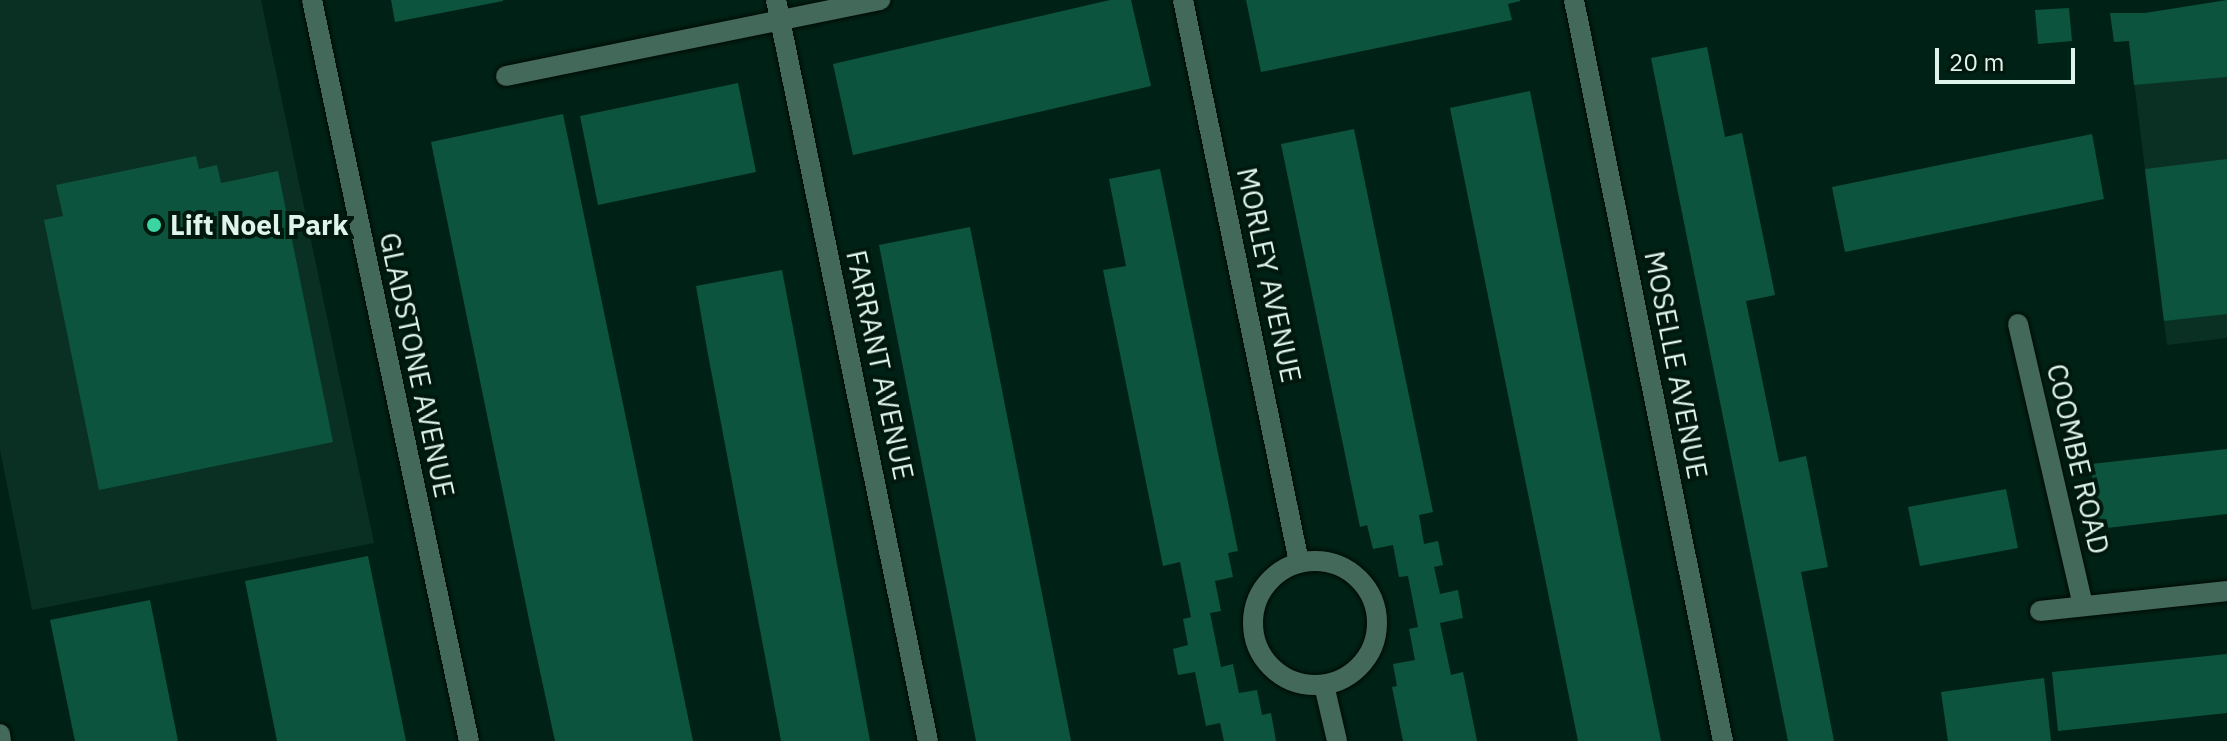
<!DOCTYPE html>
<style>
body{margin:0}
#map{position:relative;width:2227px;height:741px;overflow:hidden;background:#002216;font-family:"IBM Plex Sans",sans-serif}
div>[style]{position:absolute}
.built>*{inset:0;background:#0a3023}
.building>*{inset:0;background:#0d543e}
.roads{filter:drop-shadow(0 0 2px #000a04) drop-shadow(0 0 2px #000a04)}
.street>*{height:20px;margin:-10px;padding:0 10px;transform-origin:10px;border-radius:10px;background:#43695a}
.street>.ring{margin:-10px;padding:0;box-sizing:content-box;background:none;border:20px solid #43695a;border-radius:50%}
.dots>*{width:22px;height:22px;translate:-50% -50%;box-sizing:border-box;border:4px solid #00180e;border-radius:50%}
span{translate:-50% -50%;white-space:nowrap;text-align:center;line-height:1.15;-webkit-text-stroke:8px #00180e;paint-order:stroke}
.poi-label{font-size:28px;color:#dff4ea;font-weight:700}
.left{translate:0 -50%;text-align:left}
.street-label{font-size:28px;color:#dff4ea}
.scale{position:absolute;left:1935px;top:48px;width:140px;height:36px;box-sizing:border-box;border:4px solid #dff4ea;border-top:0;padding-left:10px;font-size:24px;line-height:28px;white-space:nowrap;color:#dff4ea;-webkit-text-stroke:6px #00180e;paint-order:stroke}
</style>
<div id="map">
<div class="built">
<i style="clip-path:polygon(0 0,261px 0,374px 543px,32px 610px,0 450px)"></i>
<i style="clip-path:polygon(2227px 32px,2227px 338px,2167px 345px,2129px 41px)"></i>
</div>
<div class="building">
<i style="clip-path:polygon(391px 0,503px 0,503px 1px,395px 22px)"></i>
<i style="clip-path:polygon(1110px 0,1131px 0,1151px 86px,853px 155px,833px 64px)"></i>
<i style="clip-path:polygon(1246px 0,1520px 0,1520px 1px,1508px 4px,1512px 20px,1261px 72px)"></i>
<i style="clip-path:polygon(2227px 0,2227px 77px,2134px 85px,2129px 41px,2114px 42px,2110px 13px,2145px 13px)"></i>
<i style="clip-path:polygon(2069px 8px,2072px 41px,2038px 44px,2035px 10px)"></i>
<i style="clip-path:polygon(1707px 47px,1725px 137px,1742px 133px,1775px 295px,1746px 301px,1779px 462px,1806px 456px,1828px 567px,1801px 572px,1834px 741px,1788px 741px,1651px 58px)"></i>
<i style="clip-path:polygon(738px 83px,756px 172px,598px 205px,580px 116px)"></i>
<i style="clip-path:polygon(1530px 91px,1661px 741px,1578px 741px,1450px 108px)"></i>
<i style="clip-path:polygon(563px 114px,623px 404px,693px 741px,555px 741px,533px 639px,431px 142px)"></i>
<i style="clip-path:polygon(1354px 129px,1433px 512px,1419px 515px,1424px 544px,1438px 541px,1443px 565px,1434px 567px,1440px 594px,1458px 590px,1463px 618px,1440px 623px,1451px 675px,1463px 672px,1477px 741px,1403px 741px,1392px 687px,1397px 686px,1393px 664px,1415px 660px,1409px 629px,1418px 627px,1408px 576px,1399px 577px,1393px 545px,1373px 549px,1367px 525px,1360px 527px,1281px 144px)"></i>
<i style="clip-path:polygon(2092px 134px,2104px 199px,1845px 252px,1832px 187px)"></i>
<i style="clip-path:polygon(196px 156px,199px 169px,217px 165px,221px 183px,278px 171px,333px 442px,99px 490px,44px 220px,63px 216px,56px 185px)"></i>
<i style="clip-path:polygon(2227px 159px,2227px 314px,2164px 321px,2145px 169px)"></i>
<i style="clip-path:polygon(1160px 169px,1238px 551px,1228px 553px,1233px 577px,1215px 581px,1221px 611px,1210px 613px,1221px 667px,1233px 664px,1239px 693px,1257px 690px,1262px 715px,1271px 713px,1276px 741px,1224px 741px,1220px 723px,1206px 726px,1195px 672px,1178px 675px,1173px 649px,1188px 645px,1183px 619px,1191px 617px,1180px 562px,1163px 566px,1103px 270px,1126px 266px,1109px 179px)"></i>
<i style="clip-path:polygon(970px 227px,1013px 446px,1071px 741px,976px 741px,959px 653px,879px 245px)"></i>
<i style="clip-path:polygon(782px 270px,794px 333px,870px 741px,781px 741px,707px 349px,696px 286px)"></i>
<i style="clip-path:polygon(2227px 449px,2227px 514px,2098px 529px,2091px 464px)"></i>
<i style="clip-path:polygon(2006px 489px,2018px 548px,1920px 566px,1908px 507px)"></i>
<i style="clip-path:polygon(368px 556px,406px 741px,277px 741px,245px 581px)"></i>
<i style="clip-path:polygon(150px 600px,178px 741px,75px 741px,50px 620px)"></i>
<i style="clip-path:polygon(2227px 654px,2227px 713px,2058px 731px,2052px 672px)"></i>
<i style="clip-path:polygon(2044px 678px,2051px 741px,1948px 741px,1941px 692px)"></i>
</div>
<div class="roads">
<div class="street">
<i style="left:312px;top:0;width:757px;rotate:78.04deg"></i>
<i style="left:776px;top:0;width:756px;rotate:78.41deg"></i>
<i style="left:1183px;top:0;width:574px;rotate:78.34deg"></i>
<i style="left:1574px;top:0;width:756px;rotate:78.63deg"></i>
<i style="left:506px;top:76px;width:382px;rotate:-11.5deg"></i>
<i style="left:2018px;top:324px;width:289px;rotate:77deg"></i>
<i class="ring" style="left:1253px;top:561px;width:104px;height:104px"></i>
<i style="left:2040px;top:611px;width:188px;rotate:-6.1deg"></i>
<i style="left:1324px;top:685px;width:57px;rotate:76.9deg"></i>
<i style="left:0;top:734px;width:7px;rotate:82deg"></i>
</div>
</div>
<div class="dots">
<i style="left:154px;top:225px;background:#3dd4a3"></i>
</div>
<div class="poi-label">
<span class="left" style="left:170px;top:225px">Lift Noel Park</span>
</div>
<div class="street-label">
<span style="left:1269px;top:275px;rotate:78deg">MORLEY AVENUE</span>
<span style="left:417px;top:365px;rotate:78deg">GLADSTONE AVENUE</span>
<span style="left:880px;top:365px;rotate:78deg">FARRANT AVENUE</span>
<span style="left:1676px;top:365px;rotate:79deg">MOSELLE AVENUE</span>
<span style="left:2078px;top:459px;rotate:77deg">COOMBE ROAD</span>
</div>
<div class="scale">20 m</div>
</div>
